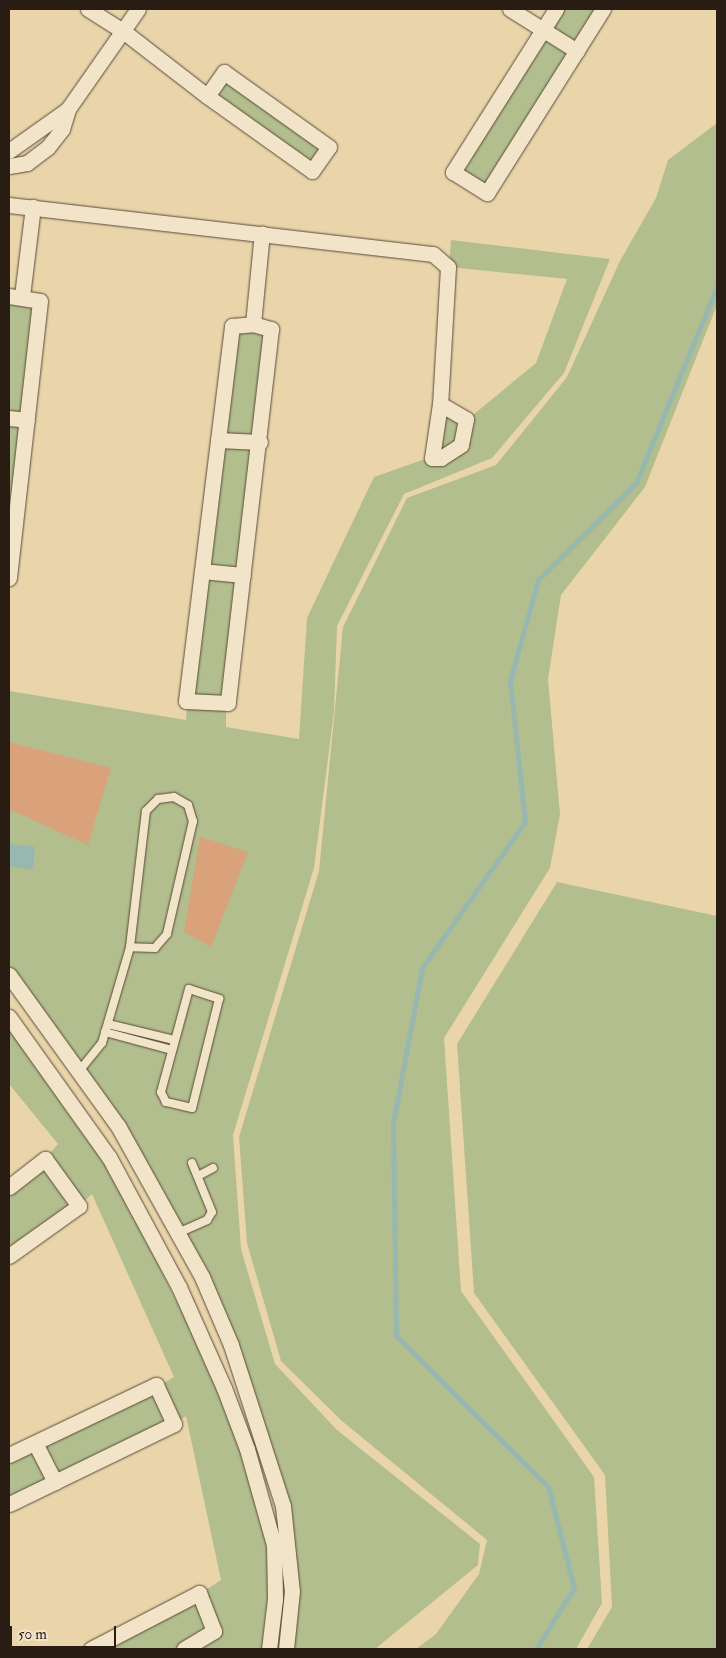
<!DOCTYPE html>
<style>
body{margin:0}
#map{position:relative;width:726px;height:1658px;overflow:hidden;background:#ead5ab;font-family:"IM FELL Double Pica",serif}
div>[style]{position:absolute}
.green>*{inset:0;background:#b2be8d}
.water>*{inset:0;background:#98b8af}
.stream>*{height:4.5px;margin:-2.25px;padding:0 2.25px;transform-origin:2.25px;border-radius:2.25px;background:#98b8af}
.building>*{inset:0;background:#d9a27b}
.roads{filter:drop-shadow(0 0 1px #594a39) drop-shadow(0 0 1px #594a39)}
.lane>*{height:8px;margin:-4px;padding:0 4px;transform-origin:4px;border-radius:4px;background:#f1e4c8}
.street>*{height:15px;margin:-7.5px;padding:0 7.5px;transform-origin:7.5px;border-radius:7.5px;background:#f1e4c8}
span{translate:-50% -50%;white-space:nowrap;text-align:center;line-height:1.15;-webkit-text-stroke:4.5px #f1e4c8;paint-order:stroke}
.frame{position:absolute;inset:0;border:10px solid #291c13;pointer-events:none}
.scale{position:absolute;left:10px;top:1626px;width:106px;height:22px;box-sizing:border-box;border:2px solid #291c13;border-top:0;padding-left:6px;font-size:15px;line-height:18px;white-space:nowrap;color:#291c13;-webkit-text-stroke:4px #f1e4c8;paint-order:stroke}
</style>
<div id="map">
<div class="green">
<i style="clip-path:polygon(563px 9px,595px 9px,574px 42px,552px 27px)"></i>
<i style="clip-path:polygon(545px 36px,569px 51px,484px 185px,460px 170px)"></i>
<i style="clip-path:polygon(224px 77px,324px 149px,312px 166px,212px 95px)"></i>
<i style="clip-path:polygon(717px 123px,717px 305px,645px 487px,561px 595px,548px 679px,560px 814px,550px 868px,444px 1038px,461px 1291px,594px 1477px,602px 1603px,576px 1649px,416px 1649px,436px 1634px,479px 1574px,487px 1540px,342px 1421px,281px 1361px,247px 1243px,239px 1137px,319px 871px,343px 627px,407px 498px,496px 465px,567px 377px,620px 261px,656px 198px,668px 160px)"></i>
<i style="clip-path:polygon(451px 240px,610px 259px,564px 373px,492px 458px,404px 494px,337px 626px,334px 712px,314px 868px,233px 1135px,241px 1249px,275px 1364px,337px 1430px,480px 1544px,478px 1565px,375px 1649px,289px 1649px,295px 1591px,258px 1415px,159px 1192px,9px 973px,9px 691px,186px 720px,187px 703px,226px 707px,226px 727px,299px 739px,307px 618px,374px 477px,462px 446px,468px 419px,536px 363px,567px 279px,449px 267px)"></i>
<i style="clip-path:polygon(9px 305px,34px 307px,24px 415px,9px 414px)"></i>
<i style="clip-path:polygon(236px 331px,265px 334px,256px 437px,223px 436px)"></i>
<i style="clip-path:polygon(441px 408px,462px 420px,459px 442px,434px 456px)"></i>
<i style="clip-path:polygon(9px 423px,22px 424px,9px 534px)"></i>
<i style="clip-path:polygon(223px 446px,254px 447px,239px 570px,207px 568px)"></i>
<i style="clip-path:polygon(206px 576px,237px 579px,224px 699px,190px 698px)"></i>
<i style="clip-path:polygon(557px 882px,717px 916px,717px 1649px,587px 1649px,612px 1607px,605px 1475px,474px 1293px,457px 1044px)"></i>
<i style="clip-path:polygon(9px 1021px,106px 1159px,220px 1389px,263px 1521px,271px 1568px,262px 1649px,197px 1649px,216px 1631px,201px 1593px,221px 1580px,186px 1416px,176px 1423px,159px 1386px,174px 1377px,92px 1194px,80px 1205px,45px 1159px,58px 1144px,9px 1084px)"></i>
<i style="clip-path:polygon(43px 1169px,70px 1205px,9px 1251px,9px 1196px)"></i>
<i style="clip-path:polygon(155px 1391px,170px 1422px,56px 1477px,41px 1445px)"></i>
<i style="clip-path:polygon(33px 1450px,48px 1480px,9px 1500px,9px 1461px)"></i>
<i style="clip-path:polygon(197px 1598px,210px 1631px,179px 1649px,96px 1649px)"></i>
</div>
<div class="water">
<i style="clip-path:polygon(9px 843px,35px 847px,33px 870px,9px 866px)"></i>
</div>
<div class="stream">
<i style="left:536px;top:1649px;width:72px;rotate:-58.1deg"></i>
<i style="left:574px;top:1588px;width:104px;rotate:-104.4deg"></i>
<i style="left:548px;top:1487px;width:214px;rotate:-135.2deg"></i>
<i style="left:396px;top:1336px;width:212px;rotate:-90.8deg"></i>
<i style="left:393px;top:1124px;width:159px;rotate:-79.5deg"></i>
<i style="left:422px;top:968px;width:179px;rotate:-54.8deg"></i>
<i style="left:525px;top:822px;width:142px;rotate:-96.1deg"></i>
<i style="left:510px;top:681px;width:105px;rotate:-74.5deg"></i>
<i style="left:538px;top:580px;width:138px;rotate:-44.7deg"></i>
<i style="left:636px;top:483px;width:213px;rotate:-67.6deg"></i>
</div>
<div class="building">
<i style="clip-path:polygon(9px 742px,111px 768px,88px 845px,9px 809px)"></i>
<i style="clip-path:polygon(200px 837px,248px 852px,211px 947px,184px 932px)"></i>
</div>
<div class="roads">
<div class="lane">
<i style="left:189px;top:989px;width:32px;rotate:18deg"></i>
<i style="left:219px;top:999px;width:112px;rotate:103.9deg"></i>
<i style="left:192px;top:1108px;width:27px;rotate:-167deg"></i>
<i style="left:166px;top:1102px;width:11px;rotate:-117deg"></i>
<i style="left:161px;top:1092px;width:107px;rotate:-74.8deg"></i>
<i style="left:108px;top:1024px;width:68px;rotate:13.6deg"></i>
<i style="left:105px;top:1032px;width:69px;rotate:15deg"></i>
<i style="left:80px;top:1070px;width:35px;rotate:-51deg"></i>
<i style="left:102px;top:1043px;width:100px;rotate:-73.7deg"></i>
<i style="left:130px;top:947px;width:137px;rotate:-83.3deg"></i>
<i style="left:146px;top:811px;width:17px;rotate:-45deg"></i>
<i style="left:158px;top:799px;width:16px;rotate:-7deg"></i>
<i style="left:174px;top:797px;width:16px;rotate:30deg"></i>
<i style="left:188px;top:805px;width:17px;rotate:73deg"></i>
<i style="left:193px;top:821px;width:116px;rotate:103deg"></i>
<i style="left:167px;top:934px;width:18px;rotate:131deg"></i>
<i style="left:155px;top:948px;width:25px;rotate:-178deg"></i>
<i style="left:198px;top:1176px;width:17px;rotate:-28deg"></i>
<i style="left:178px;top:1233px;width:32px;rotate:-24deg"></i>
<i style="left:207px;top:1220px;width:9px;rotate:-58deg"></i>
<i style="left:212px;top:1212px;width:53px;rotate:-112.2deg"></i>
</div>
<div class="street">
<i style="left:88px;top:9px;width:41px;rotate:32.2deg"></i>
<i style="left:123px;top:31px;width:106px;rotate:37.7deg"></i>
<i style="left:207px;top:96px;width:129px;rotate:35.5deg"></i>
<i style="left:312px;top:171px;width:29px;rotate:-55deg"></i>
<i style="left:329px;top:147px;width:129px;rotate:-144.5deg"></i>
<i style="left:224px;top:72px;width:29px;rotate:125deg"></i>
<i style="left:510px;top:9px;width:79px;rotate:32.1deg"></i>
<i style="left:556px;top:9px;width:193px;rotate:122.3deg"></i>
<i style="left:453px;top:172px;width:40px;rotate:32deg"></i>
<i style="left:487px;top:193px;width:218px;rotate:-57.8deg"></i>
<i style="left:9px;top:151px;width:72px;rotate:-35.4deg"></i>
<i style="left:9px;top:166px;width:18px;rotate:-9deg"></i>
<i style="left:27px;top:163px;width:26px;rotate:-37deg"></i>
<i style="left:48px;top:147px;width:23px;rotate:-52deg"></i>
<i style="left:62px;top:129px;width:21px;rotate:-73deg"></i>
<i style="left:68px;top:109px;width:122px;rotate:-55deg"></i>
<i style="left:9px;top:205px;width:427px;rotate:6.6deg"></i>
<i style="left:433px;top:254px;width:20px;rotate:41deg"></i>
<i style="left:448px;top:267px;width:137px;rotate:93.3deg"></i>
<i style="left:9px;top:296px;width:31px;rotate:9deg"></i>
<i style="left:40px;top:301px;width:279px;rotate:96.4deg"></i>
<i style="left:22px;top:296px;width:90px;rotate:-83deg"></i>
<i style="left:253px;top:324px;width:19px;rotate:16deg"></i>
<i style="left:271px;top:329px;width:376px;rotate:96.6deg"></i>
<i style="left:228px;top:703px;width:42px;rotate:-177.3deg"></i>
<i style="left:186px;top:701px;width:378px;rotate:-83deg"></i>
<i style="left:232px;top:326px;width:21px;rotate:-5deg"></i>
<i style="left:253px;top:324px;width:91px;rotate:-84.4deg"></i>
<i style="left:440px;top:404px;width:30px;rotate:30deg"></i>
<i style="left:466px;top:419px;width:26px;rotate:101deg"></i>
<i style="left:461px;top:445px;width:24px;rotate:147deg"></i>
<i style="left:441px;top:458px;width:9px;rotate:180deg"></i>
<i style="left:432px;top:458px;width:55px;rotate:-81.6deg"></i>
<i style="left:9px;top:418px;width:18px;rotate:6deg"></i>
<i style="left:218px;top:440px;width:42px;rotate:2.7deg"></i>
<i style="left:202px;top:571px;width:41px;rotate:5.6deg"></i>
<i style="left:9px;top:975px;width:186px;rotate:54.2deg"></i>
<i style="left:118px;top:1126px;width:173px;rotate:60.9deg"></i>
<i style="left:202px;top:1277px;width:74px;rotate:66.9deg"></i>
<i style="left:231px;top:1345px;width:169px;rotate:72.1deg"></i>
<i style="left:283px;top:1506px;width:85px;rotate:84deg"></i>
<i style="left:292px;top:1591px;width:58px;rotate:95.9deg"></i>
<i style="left:9px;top:1017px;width:172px;rotate:54.5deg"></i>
<i style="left:109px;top:1157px;width:148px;rotate:61.7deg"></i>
<i style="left:179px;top:1287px;width:111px;rotate:66deg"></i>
<i style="left:224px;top:1388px;width:65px;rotate:69.3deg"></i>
<i style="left:247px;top:1449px;width:100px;rotate:74.3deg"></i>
<i style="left:274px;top:1545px;width:54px;rotate:88.9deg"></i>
<i style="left:275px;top:1599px;width:50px;rotate:96.8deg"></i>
<i style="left:9px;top:1187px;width:46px;rotate:-37.9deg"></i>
<i style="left:45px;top:1159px;width:58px;rotate:54.1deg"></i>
<i style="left:79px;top:1206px;width:86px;rotate:144.5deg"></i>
<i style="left:35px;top:1443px;width:44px;rotate:62.9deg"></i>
<i style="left:9px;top:1455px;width:163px;rotate:-25.5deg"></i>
<i style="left:156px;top:1385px;width:43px;rotate:65.2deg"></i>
<i style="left:174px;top:1424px;width:183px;rotate:154.1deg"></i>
<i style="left:91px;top:1649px;width:122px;rotate:-27.4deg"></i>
<i style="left:199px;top:1593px;width:41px;rotate:68.5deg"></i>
<i style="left:214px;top:1631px;width:35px;rotate:149deg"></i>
</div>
</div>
<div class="frame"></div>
<div class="scale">50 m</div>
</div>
